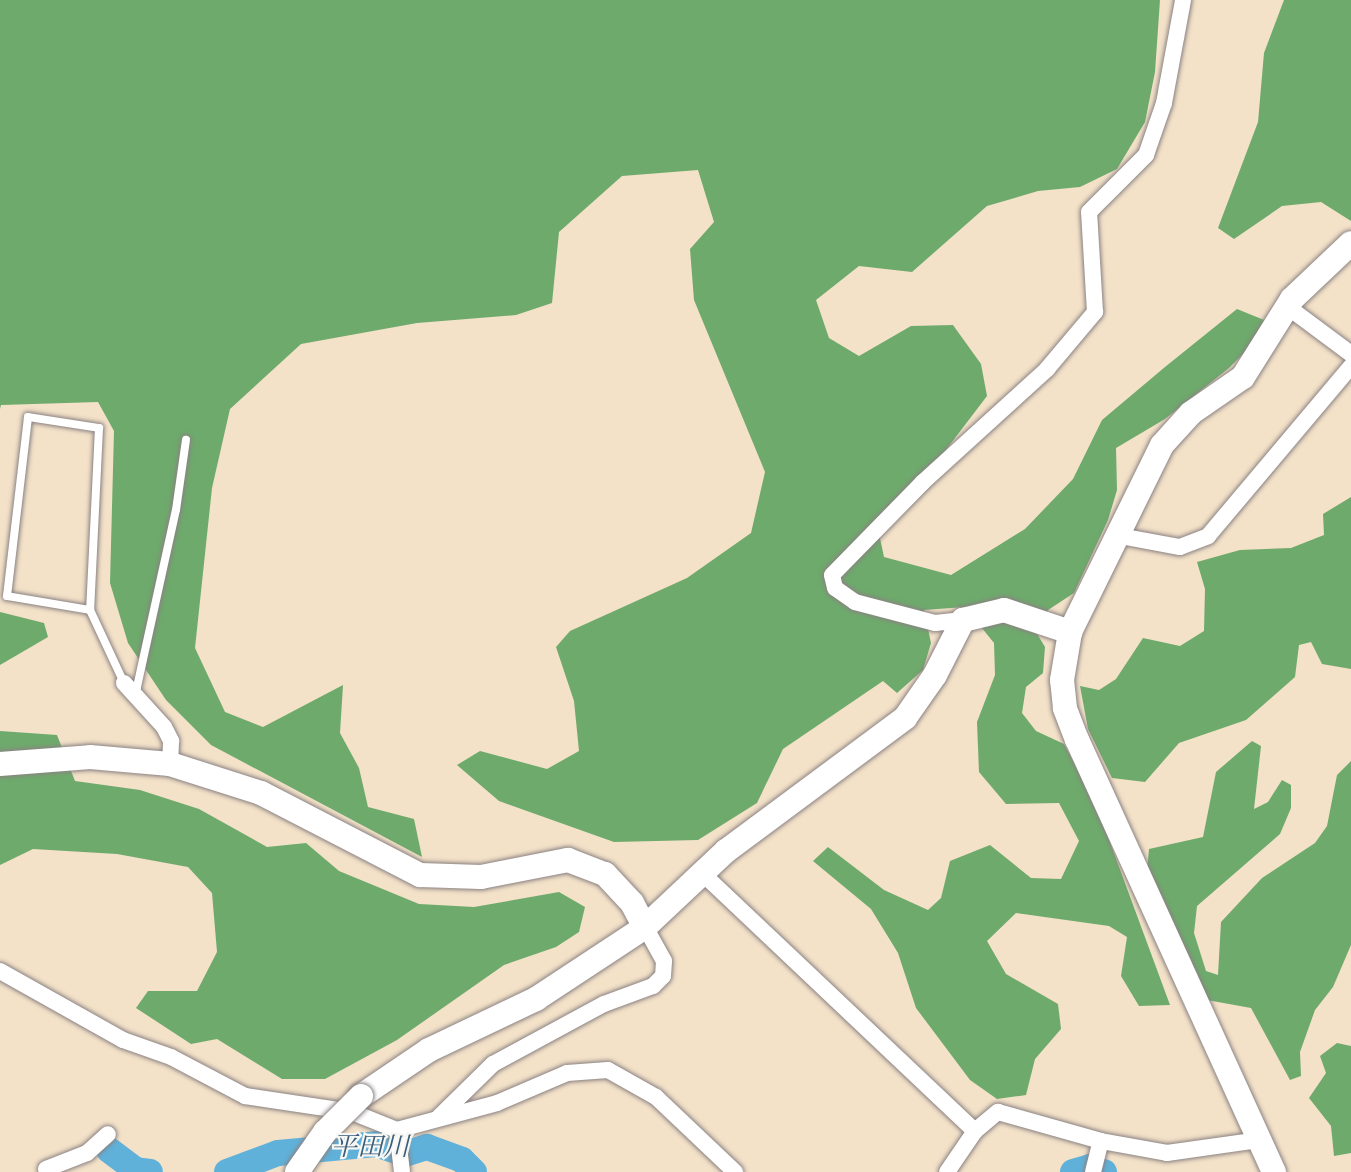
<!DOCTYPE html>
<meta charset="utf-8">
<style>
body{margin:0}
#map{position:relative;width:1351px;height:1172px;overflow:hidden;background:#f3e1c8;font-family:Vollkorn,"Noto Serif JP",serif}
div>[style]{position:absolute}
.forest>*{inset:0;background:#6eaa6c}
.river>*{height:26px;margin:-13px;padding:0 13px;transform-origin:13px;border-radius:13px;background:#5fb1da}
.roads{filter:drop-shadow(0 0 2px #8a8282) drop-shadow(0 0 2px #8a8282)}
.lane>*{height:8px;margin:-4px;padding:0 4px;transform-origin:4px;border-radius:4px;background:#fff}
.street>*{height:16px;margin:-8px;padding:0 8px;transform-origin:8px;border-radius:8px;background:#fff}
.secondary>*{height:24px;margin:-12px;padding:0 12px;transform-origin:12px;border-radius:12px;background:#fff}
.bridges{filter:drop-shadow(0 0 2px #8a8282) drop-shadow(0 0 2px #8a8282)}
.secondary-bridge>*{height:24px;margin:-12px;padding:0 12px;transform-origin:12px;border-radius:12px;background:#fff}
span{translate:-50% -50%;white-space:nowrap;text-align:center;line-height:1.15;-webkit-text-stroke:4.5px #f6f6f2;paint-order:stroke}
.water-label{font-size:26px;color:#3a5b7b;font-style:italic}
</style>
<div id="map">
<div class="forest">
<i style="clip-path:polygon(0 0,1160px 0,1155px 72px,1145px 122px,1117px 169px,1080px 187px,1038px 191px,987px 206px,912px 272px,859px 266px,816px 300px,829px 338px,859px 356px,911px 326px,953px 325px,981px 364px,987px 396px,939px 459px,877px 524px,884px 557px,951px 575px,1025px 529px,1073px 479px,1102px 420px,1165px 367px,1237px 309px,1264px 320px,1257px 340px,1229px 368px,1165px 419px,1116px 448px,1117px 490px,1108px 520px,1074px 593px,1048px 610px,1036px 632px,1045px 647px,1043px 673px,1026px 687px,1022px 713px,1036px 731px,1064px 744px,1094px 799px,1170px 1005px,1139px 1006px,1121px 976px,1127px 937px,1109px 926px,1016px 913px,987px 941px,1006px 974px,1058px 1004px,1061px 1029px,1035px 1059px,1026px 1095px,997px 1099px,970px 1080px,916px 1008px,898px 953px,871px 909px,813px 861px,828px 847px,884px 890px,928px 910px,941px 898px,950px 861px,990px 845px,1031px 878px,1061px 879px,1079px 841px,1059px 803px,1006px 804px,979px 772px,977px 722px,995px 675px,994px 643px,965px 607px,924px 610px,931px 643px,923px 670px,897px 693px,883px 681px,783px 749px,757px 803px,698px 840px,614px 842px,499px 801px,457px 765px,480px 751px,547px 769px,579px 751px,574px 701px,556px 647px,570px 631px,687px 578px,751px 533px,765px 472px,694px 300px,690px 249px,714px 222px,698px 170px,622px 176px,559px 232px,552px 303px,516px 315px,417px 323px,301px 344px,230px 409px,212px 488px,195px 648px,225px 712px,263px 727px,343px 685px,340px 733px,359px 768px,368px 807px,414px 819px,422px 857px,211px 745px,166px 700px,128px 643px,110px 583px,114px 431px,98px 402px,1px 405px,0 409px)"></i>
<i style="clip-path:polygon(1284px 0,1351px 0,1351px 221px,1321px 202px,1282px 206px,1234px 239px,1218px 228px,1258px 122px,1264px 53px)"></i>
<i style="clip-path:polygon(1351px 497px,1351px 669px,1322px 664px,1311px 642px,1299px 645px,1295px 677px,1246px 720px,1179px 743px,1145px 782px,1112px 778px,1088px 729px,1080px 686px,1099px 690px,1116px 679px,1143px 638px,1180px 646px,1204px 631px,1205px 589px,1197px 562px,1240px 550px,1291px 548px,1324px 535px,1323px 514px)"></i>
<i style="clip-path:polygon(0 612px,44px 623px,48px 637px,0 665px)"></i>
<i style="clip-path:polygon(0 731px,57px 735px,75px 781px,140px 790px,199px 809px,267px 847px,306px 843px,339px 871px,419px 904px,474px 907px,559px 892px,585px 907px,579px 932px,556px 947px,504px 965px,397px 1040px,325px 1079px,282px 1079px,217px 1039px,191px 1044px,136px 1008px,148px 991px,197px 991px,217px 952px,212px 893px,188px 867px,117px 854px,33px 849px,0 865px)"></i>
<i style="clip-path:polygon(1252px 741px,1261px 746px,1254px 809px,1268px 802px,1282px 780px,1291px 785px,1291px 808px,1280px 834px,1197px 906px,1194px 933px,1206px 971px,1218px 975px,1221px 922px,1262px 878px,1315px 843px,1327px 826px,1337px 775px,1351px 761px,1351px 945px,1333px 987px,1315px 1010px,1300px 1052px,1301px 1076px,1290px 1080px,1251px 1008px,1207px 1000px,1147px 871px,1149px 849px,1203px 837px,1216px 772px)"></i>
<i style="clip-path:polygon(1337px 1043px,1351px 1046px,1351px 1153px,1334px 1156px,1331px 1126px,1309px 1098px,1326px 1073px,1320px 1056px)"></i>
</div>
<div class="river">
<i style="left:109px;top:1150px;width:34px;rotate:37deg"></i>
<i style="left:136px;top:1170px;width:14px;rotate:8deg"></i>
<i style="left:227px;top:1172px;width:54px;rotate:-20.4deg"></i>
<i style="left:278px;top:1153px;width:98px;rotate:-5.2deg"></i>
<i style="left:376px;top:1144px;width:31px;rotate:19deg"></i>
<i style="left:405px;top:1154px;width:23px;rotate:-18deg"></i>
<i style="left:427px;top:1147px;width:37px;rotate:20deg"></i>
<i style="left:462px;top:1160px;width:17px;rotate:45deg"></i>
<i style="left:1073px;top:1172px;width:18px;rotate:-16deg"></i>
<i style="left:1090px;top:1167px;width:15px;rotate:20deg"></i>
</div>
<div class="roads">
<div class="lane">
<i style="left:90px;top:610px;width:84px;rotate:-170.4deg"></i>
<i style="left:7px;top:596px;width:180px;rotate:-83.3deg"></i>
<i style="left:28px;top:417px;width:72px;rotate:8.8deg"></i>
<i style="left:99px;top:428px;width:182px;rotate:92.8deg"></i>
<i style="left:90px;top:610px;width:81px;rotate:65deg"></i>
<i style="left:132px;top:692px;width:7px;rotate:-45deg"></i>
<i style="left:137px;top:687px;width:181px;rotate:-77.6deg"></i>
<i style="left:176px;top:510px;width:71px;rotate:-81.9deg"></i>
</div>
<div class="street">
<i style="left:1288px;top:307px;width:79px;rotate:36.7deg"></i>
<i style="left:1120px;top:536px;width:61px;rotate:10.4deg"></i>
<i style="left:1180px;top:547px;width:30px;rotate:-21deg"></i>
<i style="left:1208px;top:536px;width:222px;rotate:-49.9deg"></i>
<i style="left:963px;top:620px;width:28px;rotate:174deg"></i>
<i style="left:935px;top:623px;width:83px;rotate:-165.3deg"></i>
<i style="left:855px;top:602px;width:24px;rotate:-145deg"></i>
<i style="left:835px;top:588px;width:13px;rotate:-103deg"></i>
<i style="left:832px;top:575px;width:130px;rotate:-45.6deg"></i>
<i style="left:923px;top:482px;width:168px;rotate:-42.3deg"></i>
<i style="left:1047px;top:369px;width:75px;rotate:-49.9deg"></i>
<i style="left:1095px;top:312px;width:100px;rotate:-93.4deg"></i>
<i style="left:1089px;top:212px;width:81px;rotate:-45deg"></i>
<i style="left:1146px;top:155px;width:55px;rotate:-70.9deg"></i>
<i style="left:1164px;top:103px;width:105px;rotate:-79.5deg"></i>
<i style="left:124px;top:683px;width:59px;rotate:47.7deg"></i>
<i style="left:164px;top:727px;width:16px;rotate:63deg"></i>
<i style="left:171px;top:741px;width:23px;rotate:92deg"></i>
<i style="left:702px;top:873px;width:376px;rotate:43.4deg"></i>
<i style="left:0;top:971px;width:141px;rotate:29.3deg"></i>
<i style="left:123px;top:1040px;width:51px;rotate:19.5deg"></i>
<i style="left:171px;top:1057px;width:84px;rotate:27.8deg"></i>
<i style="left:245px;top:1096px;width:108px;rotate:8.5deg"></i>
<i style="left:352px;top:1112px;width:48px;rotate:21.8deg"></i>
<i style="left:397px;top:1130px;width:104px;rotate:-15.1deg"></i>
<i style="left:497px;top:1103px;width:76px;rotate:-23.2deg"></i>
<i style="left:567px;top:1073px;width:41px;rotate:-4.2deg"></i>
<i style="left:608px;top:1070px;width:55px;rotate:29.4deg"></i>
<i style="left:656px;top:1097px;width:109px;rotate:43.5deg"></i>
<i style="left:439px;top:1117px;width:76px;rotate:-44.5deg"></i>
<i style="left:493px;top:1064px;width:126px;rotate:-28.4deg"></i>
<i style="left:604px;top:1004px;width:52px;rotate:-20.2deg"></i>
<i style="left:653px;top:986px;width:14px;rotate:-45deg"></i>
<i style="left:663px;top:976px;width:15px;rotate:-86deg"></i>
<i style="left:664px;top:961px;width:39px;rotate:-119deg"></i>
<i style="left:397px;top:1130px;width:42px;rotate:83.2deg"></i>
<i style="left:46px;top:1169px;width:44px;rotate:-21.3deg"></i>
<i style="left:87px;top:1153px;width:28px;rotate:-42deg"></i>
<i style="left:947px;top:1172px;width:50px;rotate:-55.7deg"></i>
<i style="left:975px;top:1131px;width:30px;rotate:-40deg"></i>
<i style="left:998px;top:1112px;width:107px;rotate:15.7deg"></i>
<i style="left:1101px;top:1141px;width:67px;rotate:10.3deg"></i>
<i style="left:1167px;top:1153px;width:94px;rotate:-8deg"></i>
<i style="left:1093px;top:1172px;width:32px;rotate:-76deg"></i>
</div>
<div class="secondary">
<i style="left:0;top:764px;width:90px;rotate:-4.4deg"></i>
<i style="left:90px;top:757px;width:80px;rotate:5deg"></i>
<i style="left:170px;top:764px;width:96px;rotate:17.7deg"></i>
<i style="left:261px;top:793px;width:179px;rotate:27.3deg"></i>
<i style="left:420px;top:875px;width:61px;rotate:1.9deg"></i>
<i style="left:481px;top:877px;width:89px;rotate:-11.1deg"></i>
<i style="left:568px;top:860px;width:40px;rotate:21deg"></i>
<i style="left:605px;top:874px;width:40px;rotate:47deg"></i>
<i style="left:632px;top:903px;width:27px;rotate:62deg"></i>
<i style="left:361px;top:1096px;width:82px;rotate:-34.1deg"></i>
<i style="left:429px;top:1050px;width:119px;rotate:-25.5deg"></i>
<i style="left:536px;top:999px;width:131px;rotate:-33.4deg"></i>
<i style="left:645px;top:927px;width:111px;rotate:-43.2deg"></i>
<i style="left:726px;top:851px;width:223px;rotate:-36.6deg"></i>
<i style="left:905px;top:718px;width:52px;rotate:-55.1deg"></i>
<i style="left:935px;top:675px;width:62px;rotate:-63deg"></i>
<i style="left:963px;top:620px;width:42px;rotate:-13.7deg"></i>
<i style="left:1004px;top:610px;width:70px;rotate:18.4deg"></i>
<i style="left:1274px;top:1172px;width:475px;rotate:-114.5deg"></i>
<i style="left:1077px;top:740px;width:34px;rotate:-111deg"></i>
<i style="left:1065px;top:708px;width:28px;rotate:-96deg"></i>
<i style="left:1062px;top:680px;width:49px;rotate:-80.5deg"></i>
<i style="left:1070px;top:632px;width:208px;rotate:-63.8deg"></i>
<i style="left:1162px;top:445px;width:43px;rotate:-47.8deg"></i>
<i style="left:1191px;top:413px;width:63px;rotate:-34.7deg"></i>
<i style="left:1243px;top:377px;width:92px;rotate:-57.9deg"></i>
<i style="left:1292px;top:299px;width:81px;rotate:-43.5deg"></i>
</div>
</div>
<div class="bridges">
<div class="secondary-bridge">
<i style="left:297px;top:1172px;width:49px;rotate:-55deg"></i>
<i style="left:325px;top:1132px;width:51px;rotate:-45deg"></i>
</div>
</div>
<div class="water-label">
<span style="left:370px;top:1149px">平田川</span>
</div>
</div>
